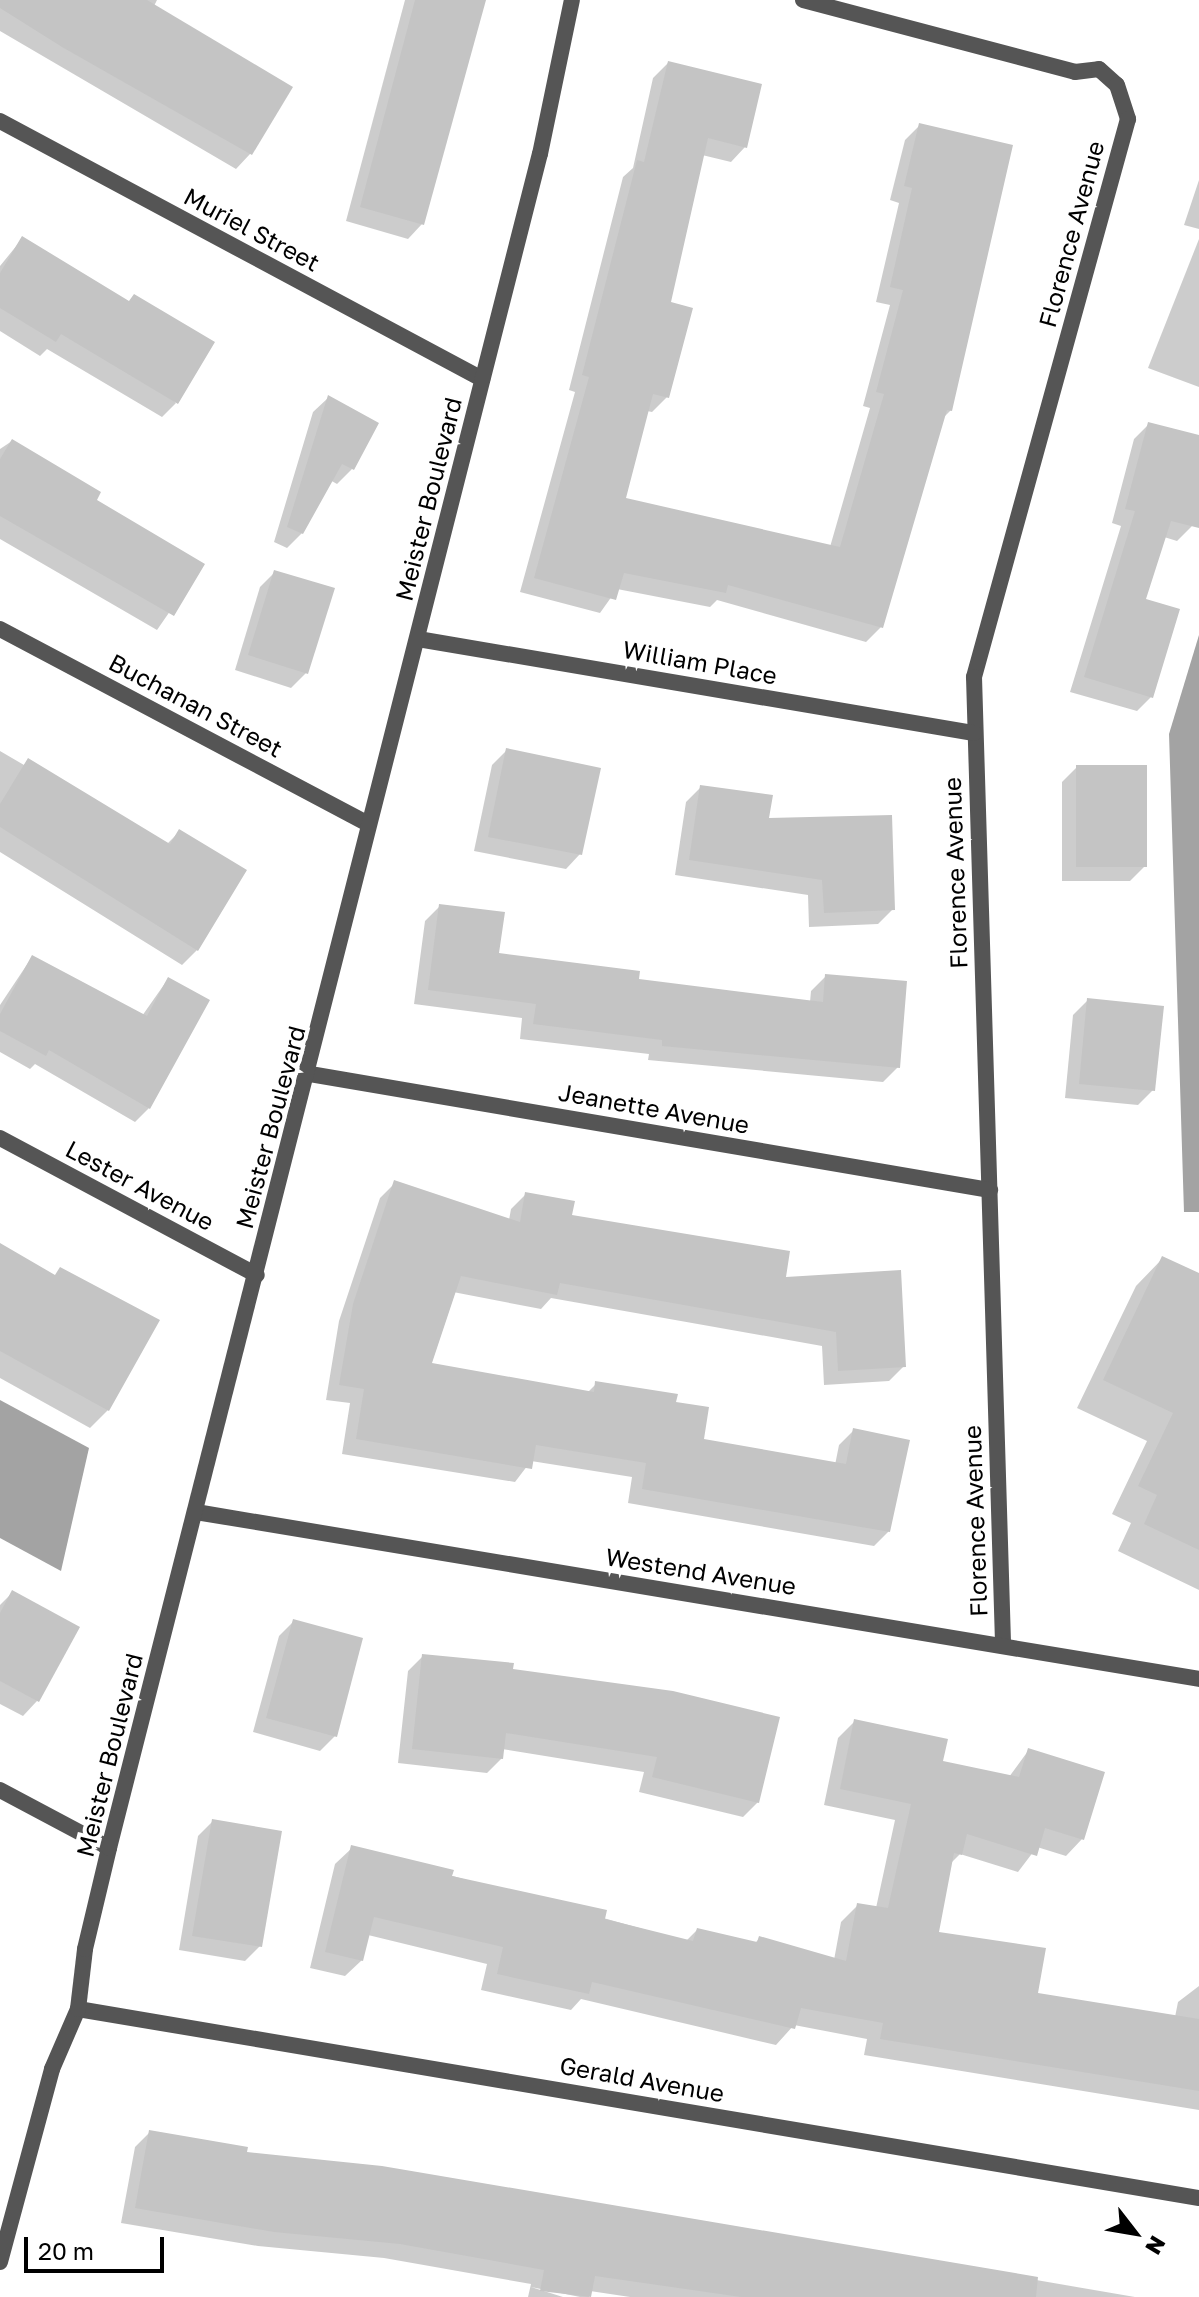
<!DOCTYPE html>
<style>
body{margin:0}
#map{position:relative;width:1199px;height:2297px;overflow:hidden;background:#fff;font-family:"Golos Text",sans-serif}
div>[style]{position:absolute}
.water>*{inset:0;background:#a3a3a3}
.shadow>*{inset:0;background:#0003}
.building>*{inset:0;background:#c4c4c4}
.street>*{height:16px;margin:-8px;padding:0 8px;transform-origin:8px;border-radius:8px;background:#555}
span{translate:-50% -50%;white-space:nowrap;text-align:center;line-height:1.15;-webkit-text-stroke:8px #fff;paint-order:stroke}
.street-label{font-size:24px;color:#000}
.north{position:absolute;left:1095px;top:2193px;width:80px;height:80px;-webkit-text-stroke:6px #fff;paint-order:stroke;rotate:121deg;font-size:22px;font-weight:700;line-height:32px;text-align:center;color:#000}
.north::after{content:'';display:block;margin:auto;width:28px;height:36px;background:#000;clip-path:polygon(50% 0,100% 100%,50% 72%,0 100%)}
.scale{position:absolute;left:24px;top:2237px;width:140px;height:36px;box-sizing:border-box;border:4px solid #000;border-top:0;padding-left:10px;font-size:24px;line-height:28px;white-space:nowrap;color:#000;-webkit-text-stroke:6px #fff;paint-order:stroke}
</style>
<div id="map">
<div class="water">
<i style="clip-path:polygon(1199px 635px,1199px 1212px,1184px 1212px,1169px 734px)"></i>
<i style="clip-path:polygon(0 1400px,89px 1448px,61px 1571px,0 1538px)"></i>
</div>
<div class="shadow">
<i style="clip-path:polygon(0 0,157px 0,154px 6px,290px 88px,250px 154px,236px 169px,0 31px)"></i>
<i style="clip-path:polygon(405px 0,484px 0,422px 224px,408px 239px,346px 221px)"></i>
<i style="clip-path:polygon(668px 63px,745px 147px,731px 162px,702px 155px,668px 304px,667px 397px,652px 412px,647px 411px,623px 500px,830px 547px,870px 408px,863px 406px,890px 305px,876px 302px,899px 203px,890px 200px,905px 140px,920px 125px,951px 410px,942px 419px,881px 627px,866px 642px,717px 600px,710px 607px,617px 589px,600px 613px,520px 592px,575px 392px,569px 390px,623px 177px,633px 168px,653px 78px)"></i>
<i style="clip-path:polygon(1199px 180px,1199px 229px,1184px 225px)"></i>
<i style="clip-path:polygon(22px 239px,176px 403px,162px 417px,47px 349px,40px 356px,0 331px,0 266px)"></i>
<i style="clip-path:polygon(1199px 239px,1199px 387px,1148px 368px)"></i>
<i style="clip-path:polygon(328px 398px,352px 469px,337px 484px,330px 480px,302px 533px,287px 548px,274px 542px,313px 412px)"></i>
<i style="clip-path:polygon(1149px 424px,1199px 437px,1199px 501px,1192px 526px,1177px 541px,1164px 537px,1144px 600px,1151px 697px,1137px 711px,1070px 692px,1121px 526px,1112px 523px,1134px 439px)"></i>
<i style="clip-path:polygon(12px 441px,94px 500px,202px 565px,157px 630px,0 539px,0 449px)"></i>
<i style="clip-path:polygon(275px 572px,306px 673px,291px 688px,235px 670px,260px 587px)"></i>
<i style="clip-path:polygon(507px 750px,580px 854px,566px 869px,474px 851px,492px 765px)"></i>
<i style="clip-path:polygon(0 751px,24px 765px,28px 761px,167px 844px,180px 831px,244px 870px,197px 950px,182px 965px,0 852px)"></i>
<i style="clip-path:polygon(1077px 767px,1145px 866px,1130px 881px,1062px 881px,1062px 782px)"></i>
<i style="clip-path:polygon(701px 787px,767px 821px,893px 909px,878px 924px,809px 927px,808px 895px,675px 875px,686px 802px)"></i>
<i style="clip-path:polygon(440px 906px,497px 955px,637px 980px,810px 1002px,811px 991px,826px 976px,898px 1067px,883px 1082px,648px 1060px,649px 1054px,520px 1039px,522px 1018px,414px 1004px,425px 921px)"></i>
<i style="clip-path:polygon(32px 957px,142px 1016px,168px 979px,149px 1108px,135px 1122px,35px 1064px,30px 1069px,0 1052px,0 1005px)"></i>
<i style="clip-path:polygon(1088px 1000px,1153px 1090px,1138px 1105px,1065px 1098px,1073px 1015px)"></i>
<i style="clip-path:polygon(395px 1183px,509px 1220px,511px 1209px,526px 1194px,570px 1217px,784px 1279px,904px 1366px,889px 1381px,824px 1385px,822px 1346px,551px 1298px,541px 1309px,453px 1292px,429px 1365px,587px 1393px,596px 1384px,674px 1404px,701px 1441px,835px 1465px,839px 1445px,854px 1430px,889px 1531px,874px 1546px,628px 1503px,632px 1477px,531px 1461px,515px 1482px,342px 1454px,350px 1403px,326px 1400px,339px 1321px,380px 1198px)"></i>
<i style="clip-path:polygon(0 1245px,108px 1410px,90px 1428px,0 1378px)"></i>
<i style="clip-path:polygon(1163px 1258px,1199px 1275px,1199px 1590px,1118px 1551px,1131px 1523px,1112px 1514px,1147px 1441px,1077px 1408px,1136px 1286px)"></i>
<i style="clip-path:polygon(12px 1593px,37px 1701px,23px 1716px,0 1704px,0 1605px)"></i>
<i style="clip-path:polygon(294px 1621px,335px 1736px,320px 1751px,253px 1732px,279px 1636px)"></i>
<i style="clip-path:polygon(423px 1656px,511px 1671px,758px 1802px,743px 1817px,639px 1792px,644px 1772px,502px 1749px,502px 1758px,487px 1773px,398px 1763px,408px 1671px)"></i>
<i style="clip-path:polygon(855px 1721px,941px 1762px,1009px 1777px,1028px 1751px,1082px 1839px,1066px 1856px,1037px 1847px,1018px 1872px,960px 1854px,949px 1865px,936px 1933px,1036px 1995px,1175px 2017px,1178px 2002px,1199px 1986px,1199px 2110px,864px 2055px,867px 2039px,794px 2025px,776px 2045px,581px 1999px,571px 2010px,481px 1990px,487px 1964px,368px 1935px,362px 1960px,345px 1976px,310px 1968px,335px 1864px,352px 1848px,686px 1941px,697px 1930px,754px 1944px,760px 1938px,834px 1960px,841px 1922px,858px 1905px,876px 1908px,895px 1820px,824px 1805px,838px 1738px)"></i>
<i style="clip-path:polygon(213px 1821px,260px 1946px,245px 1961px,179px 1950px,198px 1836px)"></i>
<i style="clip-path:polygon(150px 2132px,245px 2154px,382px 2168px,1135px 2297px,630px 2297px,590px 2291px,589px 2297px,580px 2297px,531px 2287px,563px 2297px,528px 2297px,531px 2284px,384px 2258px,258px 2246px,121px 2223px,135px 2147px)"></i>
</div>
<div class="building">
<i style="clip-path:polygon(0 0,147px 0,293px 87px,252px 155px,62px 47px,0 8px)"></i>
<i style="clip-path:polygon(415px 0,486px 0,424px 225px,360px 207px)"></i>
<i style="clip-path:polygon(668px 61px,762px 84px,747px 148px,708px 138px,671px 302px,693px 308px,669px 398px,653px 394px,626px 498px,840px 547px,884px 394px,876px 392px,903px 290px,890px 287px,912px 188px,904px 186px,919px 123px,1013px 145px,952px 411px,947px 410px,883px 628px,728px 585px,726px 593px,624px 573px,616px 600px,534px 578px,589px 377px,582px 375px,637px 160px,644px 162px)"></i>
<i style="clip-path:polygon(22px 236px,129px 301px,134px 294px,215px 342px,178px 404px,61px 334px,56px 342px,0 308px,0 273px)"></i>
<i style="clip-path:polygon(328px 395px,379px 423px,354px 470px,342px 464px,303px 534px,287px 527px)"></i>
<i style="clip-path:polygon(1148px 422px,1199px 435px,1199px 528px,1171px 521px,1146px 599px,1180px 609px,1153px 698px,1084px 677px,1135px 511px,1125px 509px)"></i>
<i style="clip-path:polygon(12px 439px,101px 492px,97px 500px,205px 564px,174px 616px,0 516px,0 459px)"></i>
<i style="clip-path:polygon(274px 570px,335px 588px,308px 674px,248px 655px)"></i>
<i style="clip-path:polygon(506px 748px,601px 768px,582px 855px,488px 837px)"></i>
<i style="clip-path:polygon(28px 758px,170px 844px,179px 829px,247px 870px,198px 951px,0 827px,0 804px)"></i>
<i style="clip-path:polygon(1076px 765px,1147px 765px,1147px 867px,1076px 867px)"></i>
<i style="clip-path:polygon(700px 785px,773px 795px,769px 818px,892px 815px,895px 910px,824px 913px,822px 880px,689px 860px)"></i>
<i style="clip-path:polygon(439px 904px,505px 912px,499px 953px,640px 971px,639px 979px,823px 1002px,825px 974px,907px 981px,900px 1068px,662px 1046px,662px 1040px,533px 1024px,536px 1004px,428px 990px)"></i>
<i style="clip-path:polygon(32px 955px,147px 1016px,168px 977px,210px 1000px,150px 1109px,49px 1050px,46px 1056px,0 1031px,0 1014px)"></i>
<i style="clip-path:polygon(1087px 998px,1164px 1006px,1155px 1091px,1079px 1084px)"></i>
<i style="clip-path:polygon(394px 1180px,520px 1222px,525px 1192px,575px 1201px,572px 1215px,790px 1251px,786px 1277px,901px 1270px,906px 1367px,838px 1371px,836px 1332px,560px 1283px,557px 1295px,461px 1276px,432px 1363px,594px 1392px,595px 1381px,678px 1394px,676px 1402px,709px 1407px,704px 1439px,846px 1464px,853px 1428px,910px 1440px,890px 1532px,642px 1489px,646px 1463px,536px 1445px,532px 1469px,356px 1439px,364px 1389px,339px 1385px,353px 1304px)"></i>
<i style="clip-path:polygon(0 1243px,55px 1275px,60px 1267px,160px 1320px,109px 1411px,0 1351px)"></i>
<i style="clip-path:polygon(1162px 1256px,1199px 1273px,1199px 1550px,1144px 1524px,1157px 1495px,1138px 1486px,1173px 1413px,1103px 1380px)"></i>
<i style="clip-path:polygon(12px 1590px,80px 1627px,39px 1702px,0 1681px,0 1613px)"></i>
<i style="clip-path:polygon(293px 1619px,363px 1638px,337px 1737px,266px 1718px)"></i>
<i style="clip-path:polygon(422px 1654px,514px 1663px,513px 1669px,673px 1691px,780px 1717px,759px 1803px,652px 1777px,657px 1757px,506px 1733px,503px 1759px,412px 1749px)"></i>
<i style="clip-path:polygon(854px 1719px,948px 1739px,943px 1761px,1019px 1777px,1028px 1748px,1105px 1772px,1084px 1840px,1045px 1828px,1037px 1856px,967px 1834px,962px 1855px,954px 1853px,939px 1932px,1046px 1948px,1038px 1993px,1199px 2019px,1199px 2091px,880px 2039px,883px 2023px,801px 2008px,795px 2029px,592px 1982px,589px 1994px,497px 1974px,503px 1947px,374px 1917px,363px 1961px,325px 1952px,351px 1845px,454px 1870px,452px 1876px,607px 1910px,605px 1919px,693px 1941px,697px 1928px,757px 1942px,759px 1936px,846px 1961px,857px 1903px,888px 1908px,911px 1804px,840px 1789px)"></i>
<i style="clip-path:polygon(212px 1819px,282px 1831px,262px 1947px,192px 1936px)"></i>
<i style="clip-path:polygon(149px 2130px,248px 2147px,247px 2152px,382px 2166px,1038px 2277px,1036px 2297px,741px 2297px,595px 2276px,591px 2297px,540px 2291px,544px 2270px,400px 2244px,274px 2232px,135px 2208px)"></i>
</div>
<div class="street">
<i style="left:803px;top:0;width:281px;rotate:14.8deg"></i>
<i style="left:1075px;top:72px;width:24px;rotate:-7deg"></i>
<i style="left:1099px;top:69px;width:24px;rotate:42deg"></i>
<i style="left:1117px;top:85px;width:36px;rotate:72deg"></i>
<i style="left:1128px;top:119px;width:579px;rotate:105.43deg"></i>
<i style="left:974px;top:677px;width:968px;rotate:88.28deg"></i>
<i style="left:0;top:121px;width:547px;rotate:28.16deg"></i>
<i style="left:0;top:629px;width:417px;rotate:27.9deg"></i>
<i style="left:418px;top:639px;width:564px;rotate:9.6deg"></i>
<i style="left:310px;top:1074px;width:690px;rotate:9.68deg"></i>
<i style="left:0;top:1138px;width:291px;rotate:28.1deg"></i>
<i style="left:196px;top:1512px;width:1017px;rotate:9.45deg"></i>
<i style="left:0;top:1790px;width:123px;rotate:28deg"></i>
<i style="left:78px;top:2009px;width:1137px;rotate:9.57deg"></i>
<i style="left:0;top:2262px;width:200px;rotate:-74.9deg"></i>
<i style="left:52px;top:2069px;width:65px;rotate:-66.6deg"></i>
<i style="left:78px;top:2009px;width:60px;rotate:-83.3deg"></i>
<i style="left:85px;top:1949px;width:104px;rotate:-76.6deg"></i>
<i style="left:109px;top:1848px;width:1748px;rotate:-75.73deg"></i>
<i style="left:540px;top:154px;width:157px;rotate:-78.3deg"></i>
</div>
<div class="street-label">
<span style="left:252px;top:229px;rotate:28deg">Muriel Street</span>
<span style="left:1071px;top:234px;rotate:-75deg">Florence Avenue</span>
<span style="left:428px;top:499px;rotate:-76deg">Meister Boulevard</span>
<span style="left:700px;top:662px;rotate:10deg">William Place</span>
<span style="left:196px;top:705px;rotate:28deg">Buchanan Street</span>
<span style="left:955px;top:873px;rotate:-92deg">Florence Avenue</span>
<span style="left:654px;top:1108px;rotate:10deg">Jeanette Avenue</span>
<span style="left:270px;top:1127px;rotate:-75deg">Meister Boulevard</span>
<span style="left:140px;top:1185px;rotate:28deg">Lester Avenue</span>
<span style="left:975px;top:1521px;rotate:-92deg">Florence Avenue</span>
<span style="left:701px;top:1571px;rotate:9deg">Westend Avenue</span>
<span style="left:109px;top:1755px;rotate:-76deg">Meister Boulevard</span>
<span style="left:642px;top:2079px;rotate:10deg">Gerald Avenue</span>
</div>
<div class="north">N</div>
<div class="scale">20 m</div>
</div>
